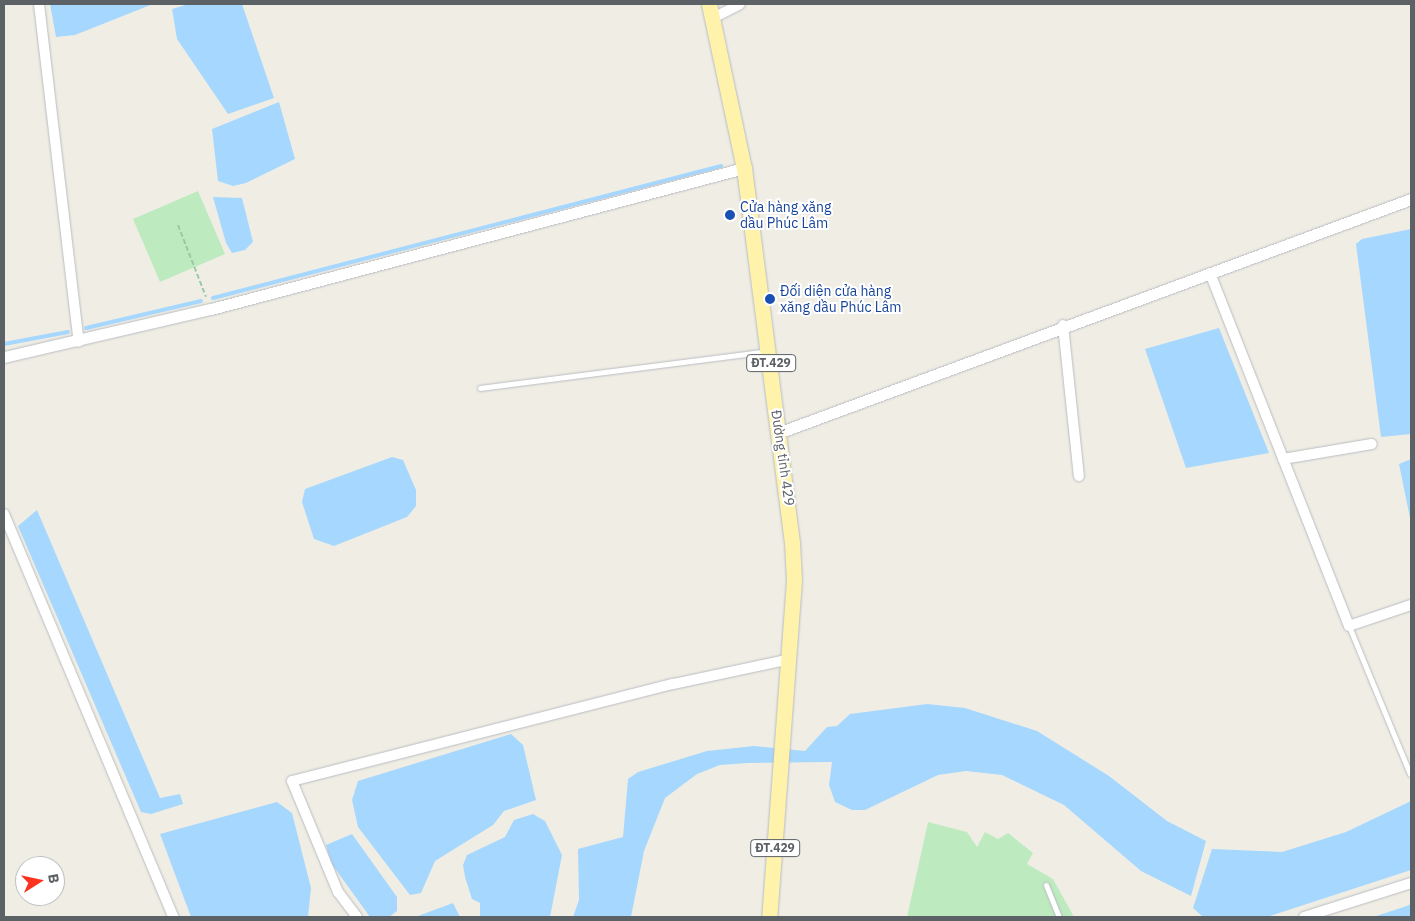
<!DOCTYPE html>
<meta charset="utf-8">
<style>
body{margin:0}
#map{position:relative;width:1415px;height:921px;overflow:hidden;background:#f0eee4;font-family:"IBM Plex Sans",sans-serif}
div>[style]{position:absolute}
.green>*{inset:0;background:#beeabf}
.water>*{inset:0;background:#a6d7ff}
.stream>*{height:4px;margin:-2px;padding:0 2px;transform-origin:2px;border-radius:2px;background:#a6d7ff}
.path>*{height:2px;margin-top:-1px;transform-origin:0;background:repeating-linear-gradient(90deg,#95caa5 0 5px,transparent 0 7.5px)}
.roads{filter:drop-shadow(0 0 1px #b9bcc2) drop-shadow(0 0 1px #b9bcc2)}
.service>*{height:5px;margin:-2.5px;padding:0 2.5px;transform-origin:2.5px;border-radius:2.5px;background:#fff}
.minor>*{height:10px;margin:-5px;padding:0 5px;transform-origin:5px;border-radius:5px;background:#fff}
.tertiary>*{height:11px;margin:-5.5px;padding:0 5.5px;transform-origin:5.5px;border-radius:5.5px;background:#fff}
.primary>*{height:15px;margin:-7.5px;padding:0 7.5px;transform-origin:7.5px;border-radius:7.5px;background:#fff2ab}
.dots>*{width:14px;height:14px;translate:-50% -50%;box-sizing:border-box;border:2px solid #fff;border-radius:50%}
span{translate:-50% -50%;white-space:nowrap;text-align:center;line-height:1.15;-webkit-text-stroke:4px #fff;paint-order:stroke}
.shield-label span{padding:1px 4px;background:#fff;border:1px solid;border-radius:4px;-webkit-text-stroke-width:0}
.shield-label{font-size:12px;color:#5c6166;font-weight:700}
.transit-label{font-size:14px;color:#164399}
.left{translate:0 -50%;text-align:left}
.street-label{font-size:14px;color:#5c6166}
.frame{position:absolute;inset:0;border:5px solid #5c6166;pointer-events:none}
.north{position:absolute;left:15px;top:856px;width:50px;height:50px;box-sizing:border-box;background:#fff;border:1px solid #bec0c2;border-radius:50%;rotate:80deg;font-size:14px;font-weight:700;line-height:20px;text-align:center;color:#5c6166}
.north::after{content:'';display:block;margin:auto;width:18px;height:22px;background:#fb331f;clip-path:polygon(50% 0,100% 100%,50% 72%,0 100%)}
</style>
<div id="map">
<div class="green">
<i style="clip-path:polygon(198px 191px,225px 254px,160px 282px,133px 219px)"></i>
<i style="clip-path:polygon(928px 822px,967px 832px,977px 847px,985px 832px,998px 839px,1008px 833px,1033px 853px,1027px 864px,1053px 879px,1074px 917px,907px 917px)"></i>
</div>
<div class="water">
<i style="clip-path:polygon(50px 4px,153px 4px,75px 35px,56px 37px)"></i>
<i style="clip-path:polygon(189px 4px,242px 4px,274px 98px,228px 114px,177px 39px,172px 9px)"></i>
<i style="clip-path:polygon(279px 102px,295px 159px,246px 183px,233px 186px,218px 181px,212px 129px)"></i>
<i style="clip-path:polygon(213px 197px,242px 198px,253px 242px,245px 250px,232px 253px,226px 243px)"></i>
<i style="clip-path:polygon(1411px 229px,1411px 434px,1381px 437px,1356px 244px,1362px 239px)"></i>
<i style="clip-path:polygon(1219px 328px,1269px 453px,1186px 468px,1145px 349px)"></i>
<i style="clip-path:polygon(392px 457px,403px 460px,416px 490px,416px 506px,407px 517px,334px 546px,314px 539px,302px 502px,305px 489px)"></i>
<i style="clip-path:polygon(1411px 459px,1411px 523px,1399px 464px)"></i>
<i style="clip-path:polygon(37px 510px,160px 798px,180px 794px,183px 804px,151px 814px,141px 812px,18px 526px)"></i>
<i style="clip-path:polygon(927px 704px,965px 708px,1037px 731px,1109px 776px,1167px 821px,1206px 841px,1191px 896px,1141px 871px,1064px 805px,1002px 775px,966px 771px,938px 775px,865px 810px,852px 810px,835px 802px,829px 785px,832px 762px,748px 763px,720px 765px,697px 774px,665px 798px,644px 851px,631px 917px,573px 917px,579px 900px,578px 849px,623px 837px,628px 779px,638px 772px,707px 751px,754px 746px,805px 751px,827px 727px,837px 726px,850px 714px)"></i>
<i style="clip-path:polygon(511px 734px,523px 745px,536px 800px,504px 811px,493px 825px,435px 861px,421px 893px,410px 895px,358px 827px,352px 800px,358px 781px)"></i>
<i style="clip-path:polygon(1411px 801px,1411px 870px,1267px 917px,1203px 917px,1193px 908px,1212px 849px,1282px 852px,1346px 832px)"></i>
<i style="clip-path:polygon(277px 802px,292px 813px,311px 888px,308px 917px,191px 917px,160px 834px)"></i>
<i style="clip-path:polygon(533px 814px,545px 821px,562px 855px,550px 917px,480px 917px,480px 903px,472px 899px,465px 877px,463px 865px,467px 855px,505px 837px,514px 820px)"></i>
<i style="clip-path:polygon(352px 834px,397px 897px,397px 911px,389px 917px,370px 917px,331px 863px,326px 845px)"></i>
<i style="clip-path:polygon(453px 903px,460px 917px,403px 917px,418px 916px)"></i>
<i style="clip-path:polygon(1411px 904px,1411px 917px,1373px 917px,1404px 907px)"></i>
</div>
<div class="stream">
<i style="left:213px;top:298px;width:525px;rotate:-14.57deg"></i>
<i style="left:86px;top:328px;width:118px;rotate:-13.2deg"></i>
<i style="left:4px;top:344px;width:65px;rotate:-10.6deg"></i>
</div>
<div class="path">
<i style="left:178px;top:225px;width:77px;rotate:68.7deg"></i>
</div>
<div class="roads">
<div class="service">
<i style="left:480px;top:388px;width:289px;rotate:-7.3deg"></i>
<i style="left:1349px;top:626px;width:160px;rotate:67.6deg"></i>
<i style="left:1046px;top:885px;width:35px;rotate:68deg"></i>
</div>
<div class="minor">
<i style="left:39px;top:4px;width:340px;rotate:83.3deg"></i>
<i style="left:713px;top:18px;width:30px;rotate:-27deg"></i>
<i style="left:1210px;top:273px;width:379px;rotate:68.5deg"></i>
<i style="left:1349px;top:626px;width:65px;rotate:-18.7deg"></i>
<i style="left:1063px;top:325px;width:152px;rotate:84deg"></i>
<i style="left:1283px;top:459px;width:90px;rotate:-9.6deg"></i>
<i style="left:4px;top:514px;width:437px;rotate:67.2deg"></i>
<i style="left:357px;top:917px;width:31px;rotate:-127deg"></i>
<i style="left:338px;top:892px;width:120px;rotate:-112.5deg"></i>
<i style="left:292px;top:781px;width:393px;rotate:-14.3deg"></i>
<i style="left:673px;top:684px;width:116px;rotate:-12deg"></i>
<i style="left:1304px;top:917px;width:112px;rotate:-17.6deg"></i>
</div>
<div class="tertiary">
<i style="left:4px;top:357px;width:212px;rotate:-13.1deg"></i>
<i style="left:211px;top:309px;width:551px;rotate:-14.82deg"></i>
<i style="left:778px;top:433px;width:675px;rotate:-20.29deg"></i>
</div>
<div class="primary">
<i style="left:709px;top:4px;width:168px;rotate:78deg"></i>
<i style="left:744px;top:168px;width:377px;rotate:82.7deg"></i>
<i style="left:792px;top:542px;width:38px;rotate:87deg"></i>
<i style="left:794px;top:580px;width:338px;rotate:94.2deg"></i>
</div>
</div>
<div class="dots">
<i style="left:730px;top:215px;background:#1a4fb4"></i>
<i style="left:770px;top:299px;background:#1a4fb4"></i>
</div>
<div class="shield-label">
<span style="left:771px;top:363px">ĐT.429</span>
<span style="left:775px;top:848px">ĐT.429</span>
</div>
<div class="transit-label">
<span class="left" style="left:740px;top:215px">Cửa hàng xăng<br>dầu Phúc Lâm</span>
<span class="left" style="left:780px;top:299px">Đối diện cửa hàng<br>xăng dầu Phúc Lâm</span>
</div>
<div class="street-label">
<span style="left:783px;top:458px;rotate:82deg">Đường tỉnh 429</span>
</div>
<div class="frame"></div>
<div class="north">B</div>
</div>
